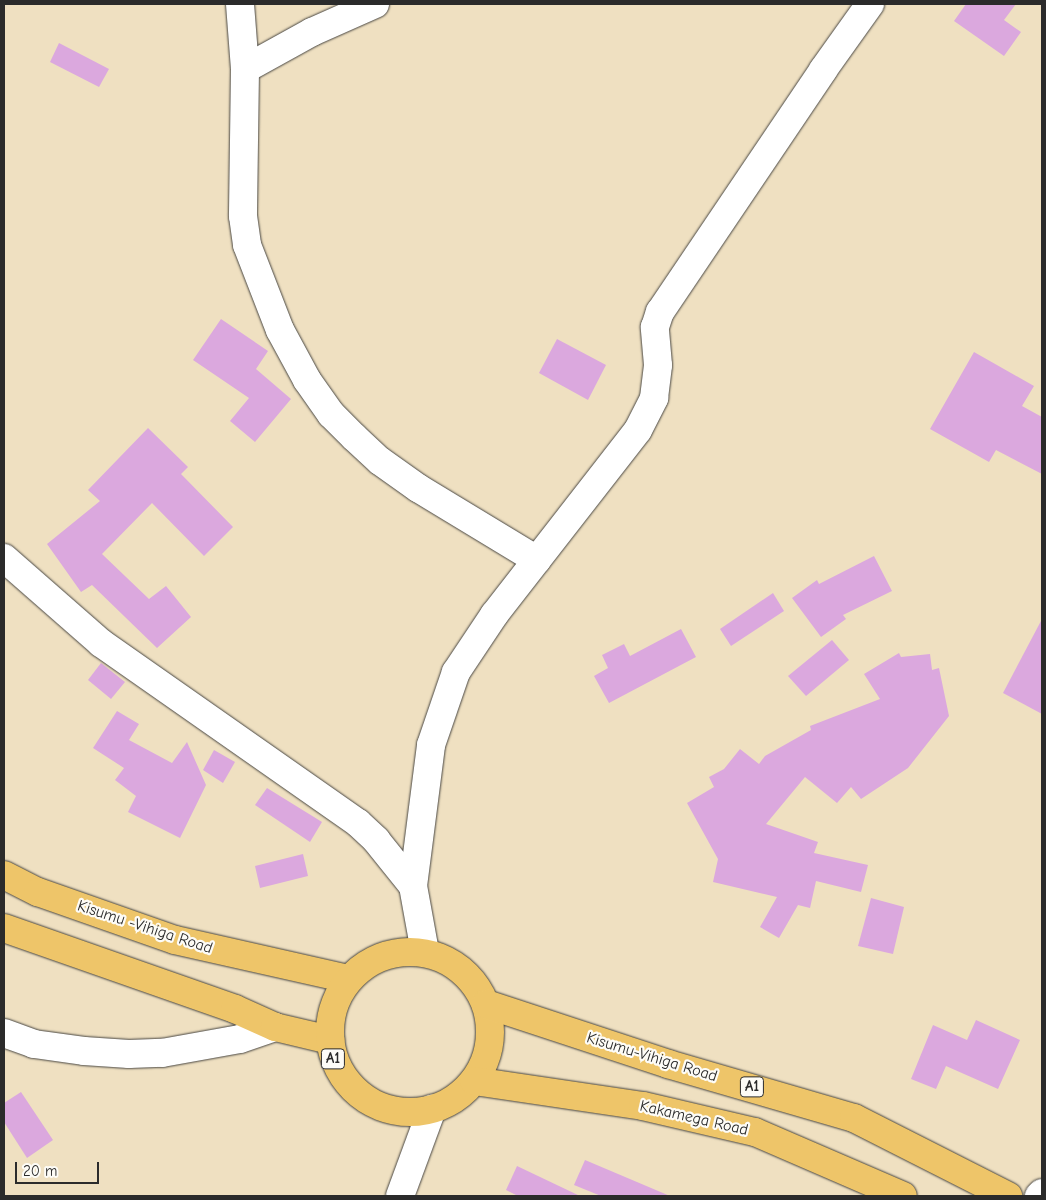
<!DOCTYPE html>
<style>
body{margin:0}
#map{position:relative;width:1046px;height:1200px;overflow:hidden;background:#efe0c1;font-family:"Comic Neue",sans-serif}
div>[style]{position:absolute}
.building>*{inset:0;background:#dba8de}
.roads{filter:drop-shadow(0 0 1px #484642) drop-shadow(0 0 1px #484642)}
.minor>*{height:28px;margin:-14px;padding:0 14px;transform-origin:14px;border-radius:14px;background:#fff}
.highway>*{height:28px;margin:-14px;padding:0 14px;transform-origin:14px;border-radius:14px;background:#eec569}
.highway>.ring{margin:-14px;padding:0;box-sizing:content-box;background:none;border:28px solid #eec569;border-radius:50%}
span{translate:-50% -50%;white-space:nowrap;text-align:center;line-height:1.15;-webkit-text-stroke:4.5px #fdfcf7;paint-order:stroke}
.shield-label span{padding:1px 4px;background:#fdfcf7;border:1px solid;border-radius:4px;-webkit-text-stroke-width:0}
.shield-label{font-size:15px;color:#2b2b2b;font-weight:700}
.street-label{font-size:16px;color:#2b2b2b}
.frame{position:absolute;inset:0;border:5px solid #2b2b2b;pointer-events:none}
.scale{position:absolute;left:15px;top:1162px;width:84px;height:22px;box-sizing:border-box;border:2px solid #2b2b2b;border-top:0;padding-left:6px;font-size:15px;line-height:18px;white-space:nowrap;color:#2b2b2b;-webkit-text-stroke:4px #fdfcf7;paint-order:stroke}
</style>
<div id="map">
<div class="building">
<i style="clip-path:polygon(966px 4px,1016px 4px,1004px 20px,1021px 32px,1004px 56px,954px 21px)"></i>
<i style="clip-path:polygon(59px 43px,109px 69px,99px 87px,50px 62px)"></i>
<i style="clip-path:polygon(221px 319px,268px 351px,256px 369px,291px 399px,255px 442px,230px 421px,249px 398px,193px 360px)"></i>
<i style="clip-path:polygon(557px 339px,606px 365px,588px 400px,539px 373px)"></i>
<i style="clip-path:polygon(974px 352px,1034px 386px,1022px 406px,1042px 417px,1042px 474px,996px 450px,989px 462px,930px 429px)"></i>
<i style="clip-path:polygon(148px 428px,188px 467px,181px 474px,233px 527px,204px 556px,152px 503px,102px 554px,149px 599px,166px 586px,191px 617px,157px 648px,92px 585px,81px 592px,47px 544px,100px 501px,88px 490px)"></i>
<i style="clip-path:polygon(874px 556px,892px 591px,843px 615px,846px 619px,821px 637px,792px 598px,817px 580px,819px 584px)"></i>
<i style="clip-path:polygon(773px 593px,784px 611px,731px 646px,720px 629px)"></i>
<i style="clip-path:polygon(1042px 619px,1042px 714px,1003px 693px)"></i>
<i style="clip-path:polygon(681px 629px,696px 657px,609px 703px,594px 676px,608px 668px,602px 655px,624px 644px,630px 656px)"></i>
<i style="clip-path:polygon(832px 640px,849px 660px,806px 696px,788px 676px)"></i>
<i style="clip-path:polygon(899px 653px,901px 657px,930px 654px,932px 670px,939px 668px,949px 716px,908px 768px,861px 799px,851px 787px,837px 803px,805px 777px,766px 824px,818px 842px,814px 853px,868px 865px,861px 892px,816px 881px,810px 908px,798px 905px,779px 938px,760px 927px,777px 897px,713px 882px,718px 859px,687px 803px,714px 787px,709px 777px,724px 769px,740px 749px,759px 764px,765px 756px,811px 730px,810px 726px,880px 699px,864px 674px)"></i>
<i style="clip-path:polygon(101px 663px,125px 682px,111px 699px,88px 680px)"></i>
<i style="clip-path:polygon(117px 711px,139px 724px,129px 740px,172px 763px,187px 742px,206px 785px,180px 838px,128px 812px,136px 796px,115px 780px,124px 768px,93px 748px)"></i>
<i style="clip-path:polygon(214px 750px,235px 762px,223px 783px,203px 770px)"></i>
<i style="clip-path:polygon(267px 788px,322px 822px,310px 842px,255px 805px)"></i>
<i style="clip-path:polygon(303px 854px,308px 876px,260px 888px,255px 866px)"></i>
<i style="clip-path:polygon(871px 898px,904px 907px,893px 954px,858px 946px)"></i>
<i style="clip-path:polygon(976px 1020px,1020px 1040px,998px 1089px,946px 1066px,936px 1089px,911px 1079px,933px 1025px,967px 1040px)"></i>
<i style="clip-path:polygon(21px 1092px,53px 1140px,27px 1158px,4px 1122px,4px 1103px)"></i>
<i style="clip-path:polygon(585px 1160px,670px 1196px,601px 1196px,574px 1185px)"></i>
<i style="clip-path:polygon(517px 1166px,580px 1196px,518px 1196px,506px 1190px)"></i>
</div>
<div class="roads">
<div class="minor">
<i style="left:240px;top:4px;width:65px;rotate:85.6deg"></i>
<i style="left:245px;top:69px;width:147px;rotate:90.8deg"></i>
<i style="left:243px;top:216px;width:29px;rotate:82deg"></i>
<i style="left:247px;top:245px;width:91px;rotate:68.8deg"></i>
<i style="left:280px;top:330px;width:57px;rotate:61.6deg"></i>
<i style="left:307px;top:380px;width:42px;rotate:54.8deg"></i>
<i style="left:331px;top:414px;width:33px;rotate:45deg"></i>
<i style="left:354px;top:437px;width:35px;rotate:43deg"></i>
<i style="left:380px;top:461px;width:47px;rotate:35.4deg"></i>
<i style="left:418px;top:488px;width:139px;rotate:31.2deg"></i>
<i style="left:245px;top:69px;width:77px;rotate:-28.9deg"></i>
<i style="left:312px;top:32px;width:69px;rotate:-24deg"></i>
<i style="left:4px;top:558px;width:129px;rotate:41.2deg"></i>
<i style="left:101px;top:643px;width:314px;rotate:35deg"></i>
<i style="left:358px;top:823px;width:25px;rotate:43deg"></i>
<i style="left:376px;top:840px;width:59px;rotate:51.2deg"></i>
<i style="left:425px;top:952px;width:67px;rotate:-100.3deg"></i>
<i style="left:413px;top:886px;width:142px;rotate:-82.7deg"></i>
<i style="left:431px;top:745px;width:77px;rotate:-71.1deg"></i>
<i style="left:456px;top:672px;width:69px;rotate:-56.3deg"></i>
<i style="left:494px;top:615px;width:234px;rotate:-52.1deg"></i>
<i style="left:638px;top:430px;width:36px;rotate:-63deg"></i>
<i style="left:654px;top:398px;width:33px;rotate:-83deg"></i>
<i style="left:658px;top:365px;width:38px;rotate:-95deg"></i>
<i style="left:655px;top:327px;width:16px;rotate:-72deg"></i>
<i style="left:660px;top:312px;width:292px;rotate:-56deg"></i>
<i style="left:823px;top:70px;width:81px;rotate:-54.5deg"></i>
<i style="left:4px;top:1033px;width:32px;rotate:20deg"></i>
<i style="left:34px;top:1044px;width:50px;rotate:8deg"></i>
<i style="left:84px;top:1051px;width:45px;rotate:3.8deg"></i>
<i style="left:129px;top:1054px;width:33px;rotate:-2deg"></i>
<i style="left:162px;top:1053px;width:79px;rotate:-10.2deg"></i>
<i style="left:240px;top:1039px;width:37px;rotate:-19deg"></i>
<i style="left:400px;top:1196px;width:93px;rotate:-69.8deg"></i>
<i style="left:1039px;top:1196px;width:4px;rotate:-45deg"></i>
</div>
<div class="highway">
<i style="left:4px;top:875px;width:38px;rotate:27deg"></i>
<i style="left:38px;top:892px;width:145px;rotate:19.3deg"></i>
<i style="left:175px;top:940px;width:177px;rotate:12.7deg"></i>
<i style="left:4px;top:928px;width:245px;rotate:19.3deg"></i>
<i style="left:235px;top:1009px;width:44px;rotate:24.2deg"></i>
<i style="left:275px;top:1027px;width:57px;rotate:13.3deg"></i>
<i class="ring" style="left:330px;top:952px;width:132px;height:132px"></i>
<i style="left:486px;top:1004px;width:192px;rotate:18.2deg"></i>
<i style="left:668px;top:1064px;width:194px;rotate:16.2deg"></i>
<i style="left:854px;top:1118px;width:173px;rotate:26.9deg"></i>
<i style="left:474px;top:1081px;width:171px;rotate:8.4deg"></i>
<i style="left:643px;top:1106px;width:115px;rotate:13.1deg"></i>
<i style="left:755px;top:1132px;width:161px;rotate:23.4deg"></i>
</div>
</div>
<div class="shield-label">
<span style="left:333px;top:1059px">A1</span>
<span style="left:752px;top:1087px">A1</span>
</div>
<div class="street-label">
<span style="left:145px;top:927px;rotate:18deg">Kisumu -Vihiga Road</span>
<span style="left:652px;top:1057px;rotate:17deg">Kisumu-Vihiga Road</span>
<span style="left:694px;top:1118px;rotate:13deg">Kakamega Road</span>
</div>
<div class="frame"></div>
<div class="scale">20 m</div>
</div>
